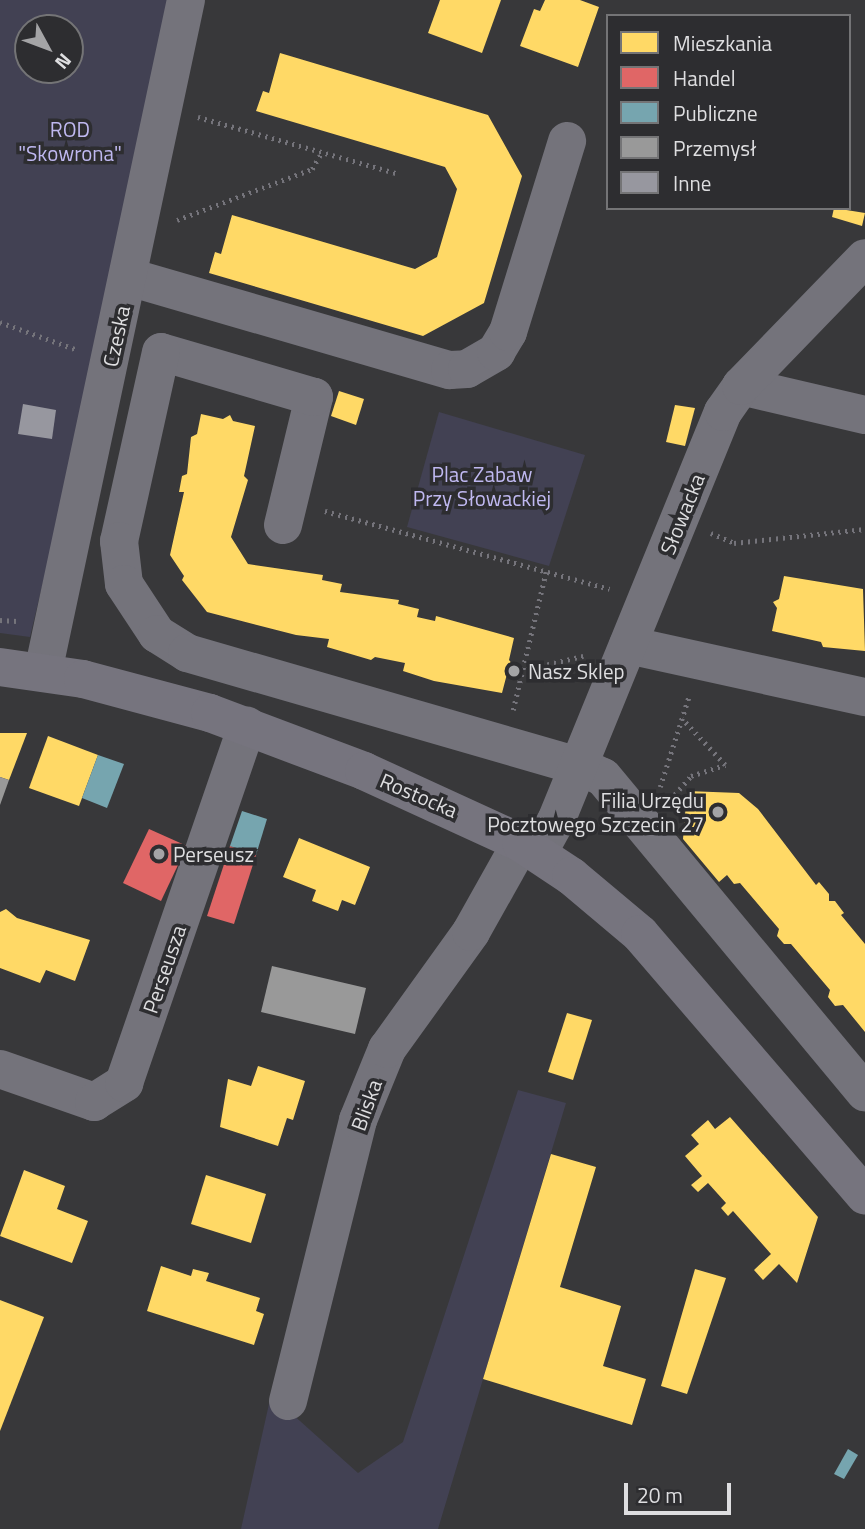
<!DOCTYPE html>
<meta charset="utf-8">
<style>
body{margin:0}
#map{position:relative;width:865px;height:1529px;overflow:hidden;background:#38383a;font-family:"Titillium Web",sans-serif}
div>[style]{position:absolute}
.green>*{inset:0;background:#424153}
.homes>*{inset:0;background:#ffd966}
.shops>*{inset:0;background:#e06666}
.public>*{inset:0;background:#76a5af}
.industry>*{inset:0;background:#999}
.building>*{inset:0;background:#97979f}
.path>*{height:4.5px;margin-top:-2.25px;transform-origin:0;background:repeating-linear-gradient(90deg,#75747b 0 2px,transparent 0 7px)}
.street>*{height:38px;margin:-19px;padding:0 19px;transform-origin:19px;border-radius:19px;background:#74737b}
.secondary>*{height:38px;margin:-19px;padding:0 19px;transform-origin:19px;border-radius:19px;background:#76747e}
.dots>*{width:19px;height:19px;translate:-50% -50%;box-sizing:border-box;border:4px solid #2d2d30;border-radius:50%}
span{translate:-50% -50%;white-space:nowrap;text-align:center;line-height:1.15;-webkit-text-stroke:7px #2d2d30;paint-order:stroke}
.park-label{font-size:21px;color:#bfb8f0}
.street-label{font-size:21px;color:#dedee0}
.poi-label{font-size:21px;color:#dedee0}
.left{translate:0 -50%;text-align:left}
.right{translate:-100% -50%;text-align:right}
.legend{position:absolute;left:606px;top:14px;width:245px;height:196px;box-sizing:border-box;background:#2d2d30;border:2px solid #747476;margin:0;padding:9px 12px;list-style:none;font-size:21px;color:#dedee0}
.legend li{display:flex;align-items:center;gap:14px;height:35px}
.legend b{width:35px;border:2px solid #747476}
.north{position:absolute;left:14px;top:14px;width:70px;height:70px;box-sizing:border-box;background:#2d2d30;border:2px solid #747476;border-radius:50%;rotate:131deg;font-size:19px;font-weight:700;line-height:28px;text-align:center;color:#dedee0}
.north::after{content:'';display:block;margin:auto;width:24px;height:32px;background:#a4a4a6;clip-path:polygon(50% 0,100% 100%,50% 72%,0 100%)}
.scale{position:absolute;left:624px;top:1483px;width:107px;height:32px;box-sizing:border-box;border:4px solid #dedee0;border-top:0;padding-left:9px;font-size:21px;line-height:24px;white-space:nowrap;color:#dedee0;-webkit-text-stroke:5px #2d2d30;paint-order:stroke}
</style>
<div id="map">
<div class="green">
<i style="clip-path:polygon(evenodd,0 0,172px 0,90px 385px,30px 637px,0 633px,0 0,28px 28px,70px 28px,70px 70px,28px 70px,28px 28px)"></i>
<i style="clip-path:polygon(439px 412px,585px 455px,549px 566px,407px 527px)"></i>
<i style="clip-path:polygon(518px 1090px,566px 1103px,438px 1529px,241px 1529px,271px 1395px,358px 1473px,403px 1442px)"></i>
</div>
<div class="homes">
<i style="clip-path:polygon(440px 0,501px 0,482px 53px,428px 33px)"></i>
<i style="clip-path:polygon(545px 0,580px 0,599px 7px,578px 67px,520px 46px,534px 9px,540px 11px)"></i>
<i style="clip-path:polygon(280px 53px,488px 115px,522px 176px,484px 303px,423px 336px,209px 273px,215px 252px,221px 254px,232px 215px,415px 269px,437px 257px,457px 189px,445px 167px,256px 111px,263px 91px,269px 93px)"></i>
<i style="clip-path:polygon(834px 208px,865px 213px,862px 226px,832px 217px)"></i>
<i style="clip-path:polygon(339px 391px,364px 399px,356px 425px,331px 416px)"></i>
<i style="clip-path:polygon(675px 405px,695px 408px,685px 446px,666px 442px)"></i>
<i style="clip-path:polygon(201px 414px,223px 419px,230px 415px,233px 421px,255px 426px,244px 476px,248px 480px,231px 537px,248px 564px,323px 575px,322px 580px,342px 584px,340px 592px,399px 600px,398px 604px,419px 609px,417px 617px,435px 621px,436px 616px,514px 638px,509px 660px,514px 666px,508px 670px,502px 693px,434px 681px,403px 671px,405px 663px,375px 657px,371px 660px,327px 647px,329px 639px,296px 635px,207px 612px,182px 580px,184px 576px,170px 555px,184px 492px,179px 492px,182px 476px,187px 474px,191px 437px,197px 434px)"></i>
<i style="clip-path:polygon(784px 576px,863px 589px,865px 651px,823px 647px,821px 642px,772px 631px,777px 608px,773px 602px,779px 599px)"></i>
<i style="clip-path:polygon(0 733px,27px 733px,9px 780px,0 777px)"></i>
<i style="clip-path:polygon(48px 736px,98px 755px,79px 806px,29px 788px)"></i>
<i style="clip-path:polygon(687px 791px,739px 793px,758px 809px,816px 885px,819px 882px,829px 894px,829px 901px,835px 901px,844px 913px,841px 915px,865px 944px,865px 1032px,843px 1005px,835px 1006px,828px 997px,830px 990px,791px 944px,784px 944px,777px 936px,779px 929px,740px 883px,734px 884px,727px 875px,719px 882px,683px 839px)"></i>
<i style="clip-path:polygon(299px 838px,370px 867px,355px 905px,342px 900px,338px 911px,312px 901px,316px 890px,283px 877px)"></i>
<i style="clip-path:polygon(6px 909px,17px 918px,90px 940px,75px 981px,46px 970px,40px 983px,0 968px,0 912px)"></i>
<i style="clip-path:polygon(567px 1013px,592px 1020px,573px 1080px,548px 1072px)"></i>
<i style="clip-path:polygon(258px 1066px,305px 1081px,293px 1120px,287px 1118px,278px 1146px,220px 1127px,228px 1079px,251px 1086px)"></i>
<i style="clip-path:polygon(730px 1117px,818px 1217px,797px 1283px,779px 1264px,763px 1280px,754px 1270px,771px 1254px,733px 1211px,728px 1216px,721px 1208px,726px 1203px,708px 1183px,698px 1192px,691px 1185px,702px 1176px,685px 1156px,699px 1144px,691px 1135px,708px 1120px,715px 1129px)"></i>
<i style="clip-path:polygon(551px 1154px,596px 1167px,560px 1287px,621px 1306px,603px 1366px,646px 1379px,632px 1425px,483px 1379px)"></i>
<i style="clip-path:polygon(24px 1170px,65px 1186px,57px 1209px,88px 1221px,72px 1263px,0 1236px)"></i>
<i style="clip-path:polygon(206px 1175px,266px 1194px,251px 1243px,191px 1224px)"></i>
<i style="clip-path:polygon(161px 1266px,191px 1276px,193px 1269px,209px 1273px,206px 1281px,260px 1298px,256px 1311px,264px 1314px,254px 1345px,147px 1311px)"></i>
<i style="clip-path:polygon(695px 1269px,726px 1278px,687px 1394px,661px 1386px)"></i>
<i style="clip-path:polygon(0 1300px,44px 1317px,0 1431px)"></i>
</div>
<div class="shops">
<i style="clip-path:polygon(149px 829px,187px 846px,161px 901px,123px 883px)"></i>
<i style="clip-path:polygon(230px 846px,256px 855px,234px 924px,207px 916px)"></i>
</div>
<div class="public">
<i style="clip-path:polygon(98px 755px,124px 764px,107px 808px,82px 798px)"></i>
<i style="clip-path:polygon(242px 811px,267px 819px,256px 855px,230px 846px)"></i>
<i style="clip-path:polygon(848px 1449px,858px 1455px,844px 1479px,834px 1474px)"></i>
</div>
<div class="industry">
<i style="clip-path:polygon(0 777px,9px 780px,0 805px)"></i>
<i style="clip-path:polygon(272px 966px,366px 988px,355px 1034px,261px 1012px)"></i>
</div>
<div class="building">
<i style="clip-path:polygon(23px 404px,56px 410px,52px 439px,18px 434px)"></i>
</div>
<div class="path">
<i style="left:198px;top:117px;width:206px;rotate:15.8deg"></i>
<i style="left:177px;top:220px;width:144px;rotate:-20.7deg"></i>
<i style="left:312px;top:169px;width:20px;rotate:-60deg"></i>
<i style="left:0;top:322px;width:80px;rotate:19.8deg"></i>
<i style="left:325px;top:511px;width:295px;rotate:15.3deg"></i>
<i style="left:711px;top:533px;width:25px;rotate:23deg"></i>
<i style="left:734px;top:543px;width:132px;rotate:-6.1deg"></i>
<i style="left:0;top:620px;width:17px;rotate:3deg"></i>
<i style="left:520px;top:671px;width:65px;rotate:-13.4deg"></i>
<i style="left:513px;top:710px;width:142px;rotate:-76.6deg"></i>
<i style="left:660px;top:787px;width:96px;rotate:-72.3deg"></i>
<i style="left:670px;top:800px;width:32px;rotate:-49deg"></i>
<i style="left:691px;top:776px;width:36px;rotate:-18deg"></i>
<i style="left:725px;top:765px;width:63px;rotate:-133.1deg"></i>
</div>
<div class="street">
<i style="left:129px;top:277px;width:334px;rotate:16.2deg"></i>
<i style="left:450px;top:370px;width:17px;rotate:-3deg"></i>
<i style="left:467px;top:369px;width:34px;rotate:-30deg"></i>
<i style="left:496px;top:352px;width:23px;rotate:-59deg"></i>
<i style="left:508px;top:332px;width:200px;rotate:-72.8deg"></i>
<i style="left:741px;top:386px;width:127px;rotate:13.2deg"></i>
<i style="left:283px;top:525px;width:132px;rotate:-76.4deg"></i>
<i style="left:314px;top:397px;width:159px;rotate:-163.6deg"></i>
<i style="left:161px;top:352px;width:194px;rotate:102.5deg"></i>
<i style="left:119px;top:541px;width:43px;rotate:83.4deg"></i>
<i style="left:124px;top:584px;width:60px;rotate:56.6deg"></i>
<i style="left:157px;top:634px;width:36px;rotate:32deg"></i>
<i style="left:187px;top:653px;width:408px;rotate:16.1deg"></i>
<i style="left:579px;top:766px;width:26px;rotate:25deg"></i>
<i style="left:603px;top:777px;width:410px;rotate:50.3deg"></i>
<i style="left:628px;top:645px;width:243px;rotate:12.4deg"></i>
<i style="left:43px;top:672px;width:687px;rotate:-77.99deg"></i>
<i style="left:538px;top:853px;width:37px;rotate:-61deg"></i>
<i style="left:556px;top:821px;width:442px;rotate:-67.8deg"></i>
<i style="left:723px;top:412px;width:32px;rotate:-55deg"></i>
<i style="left:741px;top:386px;width:178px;rotate:-45.9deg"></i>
<i style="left:0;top:1069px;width:100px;rotate:19.3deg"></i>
<i style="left:94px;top:1102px;width:36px;rotate:-32deg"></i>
<i style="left:124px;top:1083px;width:378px;rotate:-71deg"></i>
<i style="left:288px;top:1401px;width:290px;rotate:-76deg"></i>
<i style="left:358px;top:1120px;width:77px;rotate:-67.8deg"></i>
<i style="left:387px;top:1049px;width:144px;rotate:-54.3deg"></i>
<i style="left:471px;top:932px;width:102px;rotate:-60.7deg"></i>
</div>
<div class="secondary">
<i style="left:0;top:667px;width:84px;rotate:8.2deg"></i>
<i style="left:83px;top:679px;width:131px;rotate:15deg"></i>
<i style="left:210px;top:713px;width:165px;rotate:20.6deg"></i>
<i style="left:364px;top:771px;width:173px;rotate:24.6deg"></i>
<i style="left:521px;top:843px;width:60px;rotate:33.4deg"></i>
<i style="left:571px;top:876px;width:90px;rotate:40deg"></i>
<i style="left:640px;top:934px;width:345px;rotate:49.3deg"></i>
</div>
<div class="dots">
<i style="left:514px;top:671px;background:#a4a4a6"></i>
<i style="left:718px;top:812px;background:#a4a4a6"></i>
<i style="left:159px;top:854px;background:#a4a4a6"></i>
</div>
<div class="park-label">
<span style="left:70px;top:141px">ROD<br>"Skowrona"</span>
<span style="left:482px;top:486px">Plac Zabaw<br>Przy Słowackiej</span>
</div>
<div class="street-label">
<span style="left:116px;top:336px;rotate:-78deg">Czeska</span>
<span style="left:682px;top:514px;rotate:-68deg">Słowacka</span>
<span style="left:419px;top:795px;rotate:23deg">Rostocka</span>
<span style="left:164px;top:969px;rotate:-71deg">Perseusza</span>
<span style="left:366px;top:1105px;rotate:-70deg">Bliska</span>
</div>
<div class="poi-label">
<span class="left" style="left:528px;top:671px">Nasz Sklep</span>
<span class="right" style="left:704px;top:812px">Filia Urzędu<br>Pocztowego Szczecin 27</span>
<span class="left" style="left:173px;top:854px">Perseusz</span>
</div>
<ul class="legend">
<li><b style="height:19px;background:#ffd966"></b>Mieszkania</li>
<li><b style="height:19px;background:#e06666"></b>Handel</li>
<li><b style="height:19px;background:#76a5af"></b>Publiczne</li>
<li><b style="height:19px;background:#999"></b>Przemysł</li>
<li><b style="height:19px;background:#97979f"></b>Inne</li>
</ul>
<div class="north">N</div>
<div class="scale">20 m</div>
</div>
